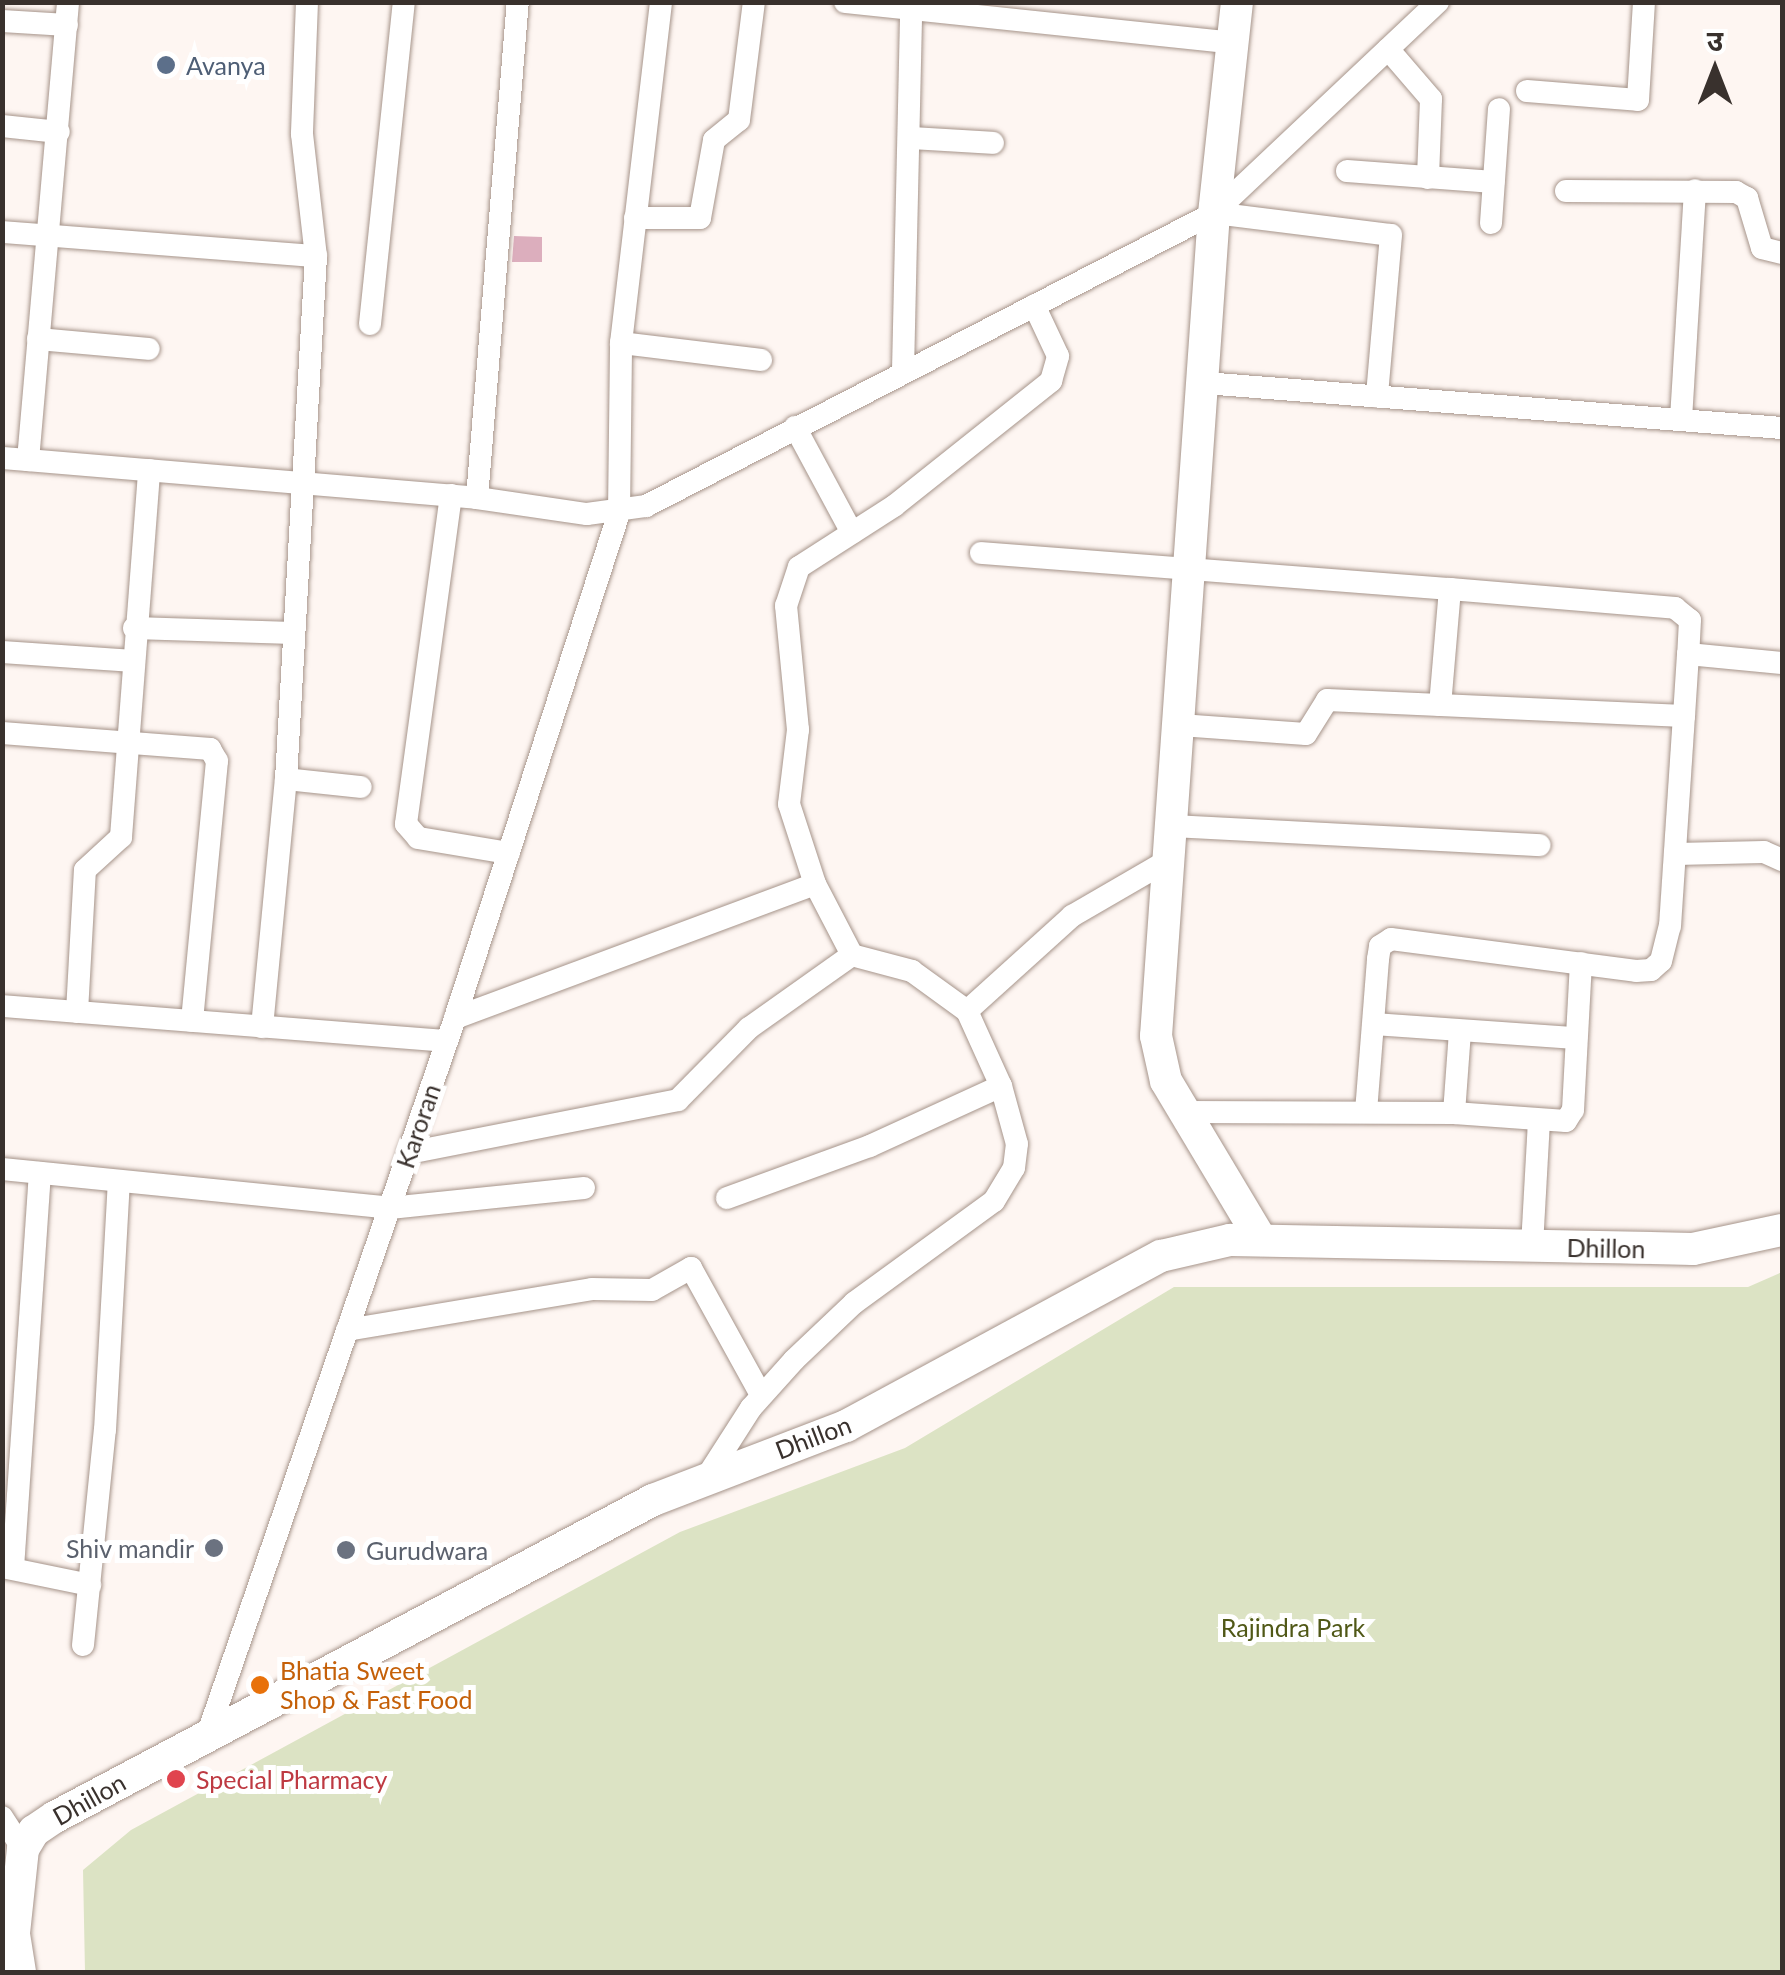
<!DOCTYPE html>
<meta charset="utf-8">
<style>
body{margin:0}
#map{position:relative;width:1785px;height:1975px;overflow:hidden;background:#fef6f2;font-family:Lato,"Noto Sans Devanagari",sans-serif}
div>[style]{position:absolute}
.green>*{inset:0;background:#dce3c4}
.building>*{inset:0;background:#dcaebd}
.roads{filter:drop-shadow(0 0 2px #a6948a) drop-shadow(0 0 2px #a6948a)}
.street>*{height:22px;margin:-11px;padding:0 11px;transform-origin:11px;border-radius:11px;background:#fff}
.secondary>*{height:32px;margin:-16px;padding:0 16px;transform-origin:16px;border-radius:16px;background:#fff}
.dots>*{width:28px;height:28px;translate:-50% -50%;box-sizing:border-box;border:5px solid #fff;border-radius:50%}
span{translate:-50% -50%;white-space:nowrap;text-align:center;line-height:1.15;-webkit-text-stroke:10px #fff;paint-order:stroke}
.service-label{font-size:25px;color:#4e5e75}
.left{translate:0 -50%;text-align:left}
.street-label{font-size:25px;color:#39312d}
.worship-label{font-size:25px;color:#5b616d}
.right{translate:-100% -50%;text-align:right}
.park-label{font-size:25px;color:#505817}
.food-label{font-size:25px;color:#c56008}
.health-label{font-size:25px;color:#be3a42}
.frame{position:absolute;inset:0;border:5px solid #39312d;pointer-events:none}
.north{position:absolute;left:1665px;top:20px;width:100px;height:100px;-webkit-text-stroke:8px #fff;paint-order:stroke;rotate:0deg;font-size:28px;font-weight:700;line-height:40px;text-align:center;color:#39312d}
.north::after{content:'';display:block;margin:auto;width:35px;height:45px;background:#39312d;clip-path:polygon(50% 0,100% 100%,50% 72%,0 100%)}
</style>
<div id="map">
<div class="green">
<i style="clip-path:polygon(1782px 1272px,1782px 1972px,85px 1972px,83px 1870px,131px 1830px,680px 1532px,905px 1448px,1174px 1287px,1748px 1287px)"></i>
</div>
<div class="building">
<i style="clip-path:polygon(514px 236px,542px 237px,542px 262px,512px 262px)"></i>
</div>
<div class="roads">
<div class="street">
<i style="left:307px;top:2px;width:132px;rotate:92.2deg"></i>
<i style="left:302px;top:134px;width:123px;rotate:83.5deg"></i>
<i style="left:845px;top:2px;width:390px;rotate:6deg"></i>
<i style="left:2px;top:21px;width:65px;rotate:3.5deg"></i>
<i style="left:1388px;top:49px;width:66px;rotate:49.3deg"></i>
<i style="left:1431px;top:99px;width:79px;rotate:92.2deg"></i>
<i style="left:1527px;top:91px;width:111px;rotate:4.6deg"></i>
<i style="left:1638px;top:100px;width:98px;rotate:-86.5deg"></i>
<i style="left:2px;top:126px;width:57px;rotate:6deg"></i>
<i style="left:910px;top:138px;width:83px;rotate:3.4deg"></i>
<i style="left:1347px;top:171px;width:147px;rotate:4.3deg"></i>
<i style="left:1566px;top:191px;width:170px;rotate:0.3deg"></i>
<i style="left:1736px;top:192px;width:13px;rotate:29deg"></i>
<i style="left:1747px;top:198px;width:52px;rotate:73.3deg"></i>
<i style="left:1762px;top:248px;width:21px;rotate:14deg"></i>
<i style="left:1214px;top:213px;width:178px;rotate:7.1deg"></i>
<i style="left:1391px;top:235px;width:162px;rotate:95deg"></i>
<i style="left:635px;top:218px;width:65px"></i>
<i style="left:700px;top:218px;width:79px;rotate:-79.8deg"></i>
<i style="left:714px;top:140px;width:32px;rotate:-39deg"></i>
<i style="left:739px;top:120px;width:119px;rotate:-82.8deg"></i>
<i style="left:1491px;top:223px;width:114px;rotate:-86deg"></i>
<i style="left:2px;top:232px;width:315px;rotate:4.4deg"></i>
<i style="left:316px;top:256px;width:524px;rotate:93.28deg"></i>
<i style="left:370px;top:324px;width:324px;rotate:-84deg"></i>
<i style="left:38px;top:339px;width:111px;rotate:5.1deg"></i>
<i style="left:621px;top:343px;width:141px;rotate:6.9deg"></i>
<i style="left:903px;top:371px;width:362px;rotate:-88.7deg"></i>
<i style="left:1204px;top:383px;width:580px;rotate:4.45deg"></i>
<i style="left:1681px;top:419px;width:229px;rotate:-86.5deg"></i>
<i style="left:795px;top:427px;width:120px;rotate:61.7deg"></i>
<i style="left:2px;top:458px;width:477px;rotate:4.8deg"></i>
<i style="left:477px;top:498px;width:111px;rotate:8.3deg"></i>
<i style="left:587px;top:514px;width:60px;rotate:-7.7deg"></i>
<i style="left:646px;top:506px;width:639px;rotate:-27.29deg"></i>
<i style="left:1214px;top:213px;width:308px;rotate:-43.3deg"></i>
<i style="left:28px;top:460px;width:460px;rotate:-85deg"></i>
<i style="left:451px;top:495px;width:332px;rotate:97.8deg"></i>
<i style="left:406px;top:824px;width:18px;rotate:49deg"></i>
<i style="left:418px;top:838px;width:92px;rotate:9.4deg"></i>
<i style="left:477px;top:498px;width:498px;rotate:-85.3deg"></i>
<i style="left:981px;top:553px;width:470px;rotate:4.4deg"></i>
<i style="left:1450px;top:589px;width:116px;rotate:94.9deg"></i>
<i style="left:1440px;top:705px;width:244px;rotate:2.6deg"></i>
<i style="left:1684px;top:716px;width:62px;rotate:-86.3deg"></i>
<i style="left:1688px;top:654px;width:94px;rotate:5.5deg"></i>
<i style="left:1450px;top:589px;width:226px;rotate:4.8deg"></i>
<i style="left:1675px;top:608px;width:19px;rotate:39deg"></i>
<i style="left:1690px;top:620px;width:34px;rotate:93deg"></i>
<i style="left:134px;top:628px;width:159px;rotate:1.8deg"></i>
<i style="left:2px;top:652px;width:132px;rotate:3.9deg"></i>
<i style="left:1180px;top:725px;width:126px;rotate:4.1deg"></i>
<i style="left:1306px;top:734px;width:40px;rotate:-58deg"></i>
<i style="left:1327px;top:700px;width:113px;rotate:2.5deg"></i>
<i style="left:2px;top:733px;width:209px;rotate:4.4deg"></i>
<i style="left:210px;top:749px;width:14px;rotate:60deg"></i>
<i style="left:217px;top:761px;width:261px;rotate:95.5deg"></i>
<i style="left:1174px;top:826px;width:366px;rotate:3deg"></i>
<i style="left:1676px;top:854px;width:88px;rotate:-1.3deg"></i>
<i style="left:1764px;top:852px;width:20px;rotate:24deg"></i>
<i style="left:2px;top:1006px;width:446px;rotate:4.5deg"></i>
<i style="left:967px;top:1011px;width:142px;rotate:-42.1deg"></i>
<i style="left:1072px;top:916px;width:116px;rotate:-30.1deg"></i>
<i style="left:77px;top:1012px;width:142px;rotate:-86.8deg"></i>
<i style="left:85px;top:870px;width:49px;rotate:-42.5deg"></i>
<i style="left:121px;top:837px;width:368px;rotate:-85.6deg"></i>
<i style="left:455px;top:1018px;width:384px;rotate:-20.4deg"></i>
<i style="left:1374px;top:1024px;width:202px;rotate:4deg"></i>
<i style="left:262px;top:1027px;width:249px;rotate:-84.5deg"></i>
<i style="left:286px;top:779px;width:75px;rotate:6.1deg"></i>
<i style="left:1186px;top:1112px;width:268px;rotate:0.2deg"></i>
<i style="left:1454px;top:1113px;width:112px;rotate:4.1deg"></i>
<i style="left:1566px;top:1121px;width:13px;rotate:-58deg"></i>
<i style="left:1573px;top:1110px;width:147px;rotate:-86.9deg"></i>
<i style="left:1366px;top:1112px;width:153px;rotate:-85.5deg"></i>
<i style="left:1378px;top:959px;width:13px;rotate:-81deg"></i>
<i style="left:1380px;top:946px;width:13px;rotate:-32deg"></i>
<i style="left:1391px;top:939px;width:247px;rotate:7.4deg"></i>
<i style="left:1636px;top:971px;width:15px;rotate:-4deg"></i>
<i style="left:1651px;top:970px;width:13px;rotate:-42deg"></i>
<i style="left:1661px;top:961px;width:36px;rotate:-76deg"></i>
<i style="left:1670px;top:926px;width:210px;rotate:-86.2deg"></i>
<i style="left:1454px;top:1113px;width:81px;rotate:-85.8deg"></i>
<i style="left:408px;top:1153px;width:275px;rotate:-11.1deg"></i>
<i style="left:678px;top:1100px;width:101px;rotate:-45.4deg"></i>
<i style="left:749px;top:1028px;width:126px;rotate:-35.3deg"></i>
<i style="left:2px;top:1169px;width:390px;rotate:5.7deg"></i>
<i style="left:390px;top:1208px;width:195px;rotate:-5.9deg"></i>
<i style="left:727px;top:1198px;width:152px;rotate:-20deg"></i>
<i style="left:870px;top:1146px;width:144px;rotate:-24.6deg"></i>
<i style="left:1532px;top:1246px;width:126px;rotate:-86.8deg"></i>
<i style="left:347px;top:1330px;width:248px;rotate:-9.5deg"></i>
<i style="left:592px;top:1289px;width:60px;rotate:1deg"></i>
<i style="left:652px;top:1290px;width:45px;rotate:-29.4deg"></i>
<i style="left:691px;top:1268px;width:145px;rotate:61.1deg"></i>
<i style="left:708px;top:1475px;width:80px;rotate:-57.3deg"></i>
<i style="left:751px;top:1408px;width:64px;rotate:-48.1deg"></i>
<i style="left:794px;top:1360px;width:83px;rotate:-43.5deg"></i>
<i style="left:854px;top:1303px;width:173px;rotate:-36.1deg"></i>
<i style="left:994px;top:1201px;width:39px;rotate:-59deg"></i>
<i style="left:1014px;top:1168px;width:24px;rotate:-83deg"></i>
<i style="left:1017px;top:1144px;width:60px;rotate:-105.4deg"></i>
<i style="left:1001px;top:1086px;width:82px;rotate:-114.4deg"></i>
<i style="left:967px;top:1011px;width:68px;rotate:-144deg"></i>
<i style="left:912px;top:971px;width:62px;rotate:-165.1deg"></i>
<i style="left:852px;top:955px;width:80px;rotate:-117.5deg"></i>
<i style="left:815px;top:884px;width:84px;rotate:-108deg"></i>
<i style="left:789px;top:804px;width:75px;rotate:-83.1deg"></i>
<i style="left:798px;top:730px;width:125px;rotate:-95.5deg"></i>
<i style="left:786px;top:606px;width:41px;rotate:-71.6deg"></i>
<i style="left:799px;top:567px;width:113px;rotate:-32.7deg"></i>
<i style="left:894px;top:506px;width:201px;rotate:-38.5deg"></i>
<i style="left:1051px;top:381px;width:26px;rotate:-74deg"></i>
<i style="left:1058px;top:356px;width:56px;rotate:-115.2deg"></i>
<i style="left:2px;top:1567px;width:90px;rotate:11.6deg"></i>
<i style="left:13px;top:1568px;width:396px;rotate:-86.1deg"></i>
<i style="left:83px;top:1645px;width:216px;rotate:-84.2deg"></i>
<i style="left:105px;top:1430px;width:248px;rotate:-86.8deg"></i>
<i style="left:207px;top:1736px;width:760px;rotate:-70.94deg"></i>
<i style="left:455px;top:1018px;width:531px;rotate:-72.01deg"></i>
<i style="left:619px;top:513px;width:170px;rotate:-89.3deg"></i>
<i style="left:621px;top:343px;width:343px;rotate:-83.3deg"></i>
<i style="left:2px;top:1817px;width:38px;rotate:57deg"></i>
</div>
<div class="secondary">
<i style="left:1237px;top:2px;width:212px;rotate:96.2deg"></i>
<i style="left:1214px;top:213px;width:825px;rotate:94.03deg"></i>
<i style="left:1156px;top:1036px;width:46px;rotate:77.5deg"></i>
<i style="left:1166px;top:1081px;width:185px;rotate:59.1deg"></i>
<i style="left:20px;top:1972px;width:39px;rotate:-99deg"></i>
<i style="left:14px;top:1933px;width:84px;rotate:-83.9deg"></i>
<i style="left:23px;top:1849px;width:21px;rotate:-59deg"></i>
<i style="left:34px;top:1831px;width:25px;rotate:-34deg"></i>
<i style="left:55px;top:1817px;width:677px;rotate:-27.93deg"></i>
<i style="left:653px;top:1500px;width:207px;rotate:-21deg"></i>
<i style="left:846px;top:1426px;width:358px;rotate:-28.4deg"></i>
<i style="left:1161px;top:1256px;width:71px;rotate:-13.1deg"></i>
<i style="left:1230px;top:1240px;width:463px;rotate:1.1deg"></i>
<i style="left:1693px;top:1249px;width:91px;rotate:-12.1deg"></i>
</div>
</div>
<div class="dots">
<i style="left:166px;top:65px;background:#5c6f8a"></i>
<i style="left:214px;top:1548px;background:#6b7280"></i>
<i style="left:346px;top:1550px;background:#6b7280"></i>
<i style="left:260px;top:1685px;background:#e8710a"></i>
<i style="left:176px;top:1779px;background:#e0444e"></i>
</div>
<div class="service-label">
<span class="left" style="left:186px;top:65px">Avanya</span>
</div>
<div class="street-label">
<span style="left:418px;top:1126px;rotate:-71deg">Karoran</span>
<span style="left:1606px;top:1248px;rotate:1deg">Dhillon</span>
<span style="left:813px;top:1437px;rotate:-21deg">Dhillon</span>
<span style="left:89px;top:1799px;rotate:-29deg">Dhillon</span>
</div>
<div class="worship-label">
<span class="right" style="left:194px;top:1548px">Shiv mandir</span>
<span class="left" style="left:366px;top:1550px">Gurudwara</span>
</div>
<div class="park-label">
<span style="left:1293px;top:1627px">Rajindra Park</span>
</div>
<div class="food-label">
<span class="left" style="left:280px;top:1685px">Bhatia Sweet<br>Shop &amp; Fast Food</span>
</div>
<div class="health-label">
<span class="left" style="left:196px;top:1779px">Special Pharmacy</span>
</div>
<div class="frame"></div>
<div class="north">उ</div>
</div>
